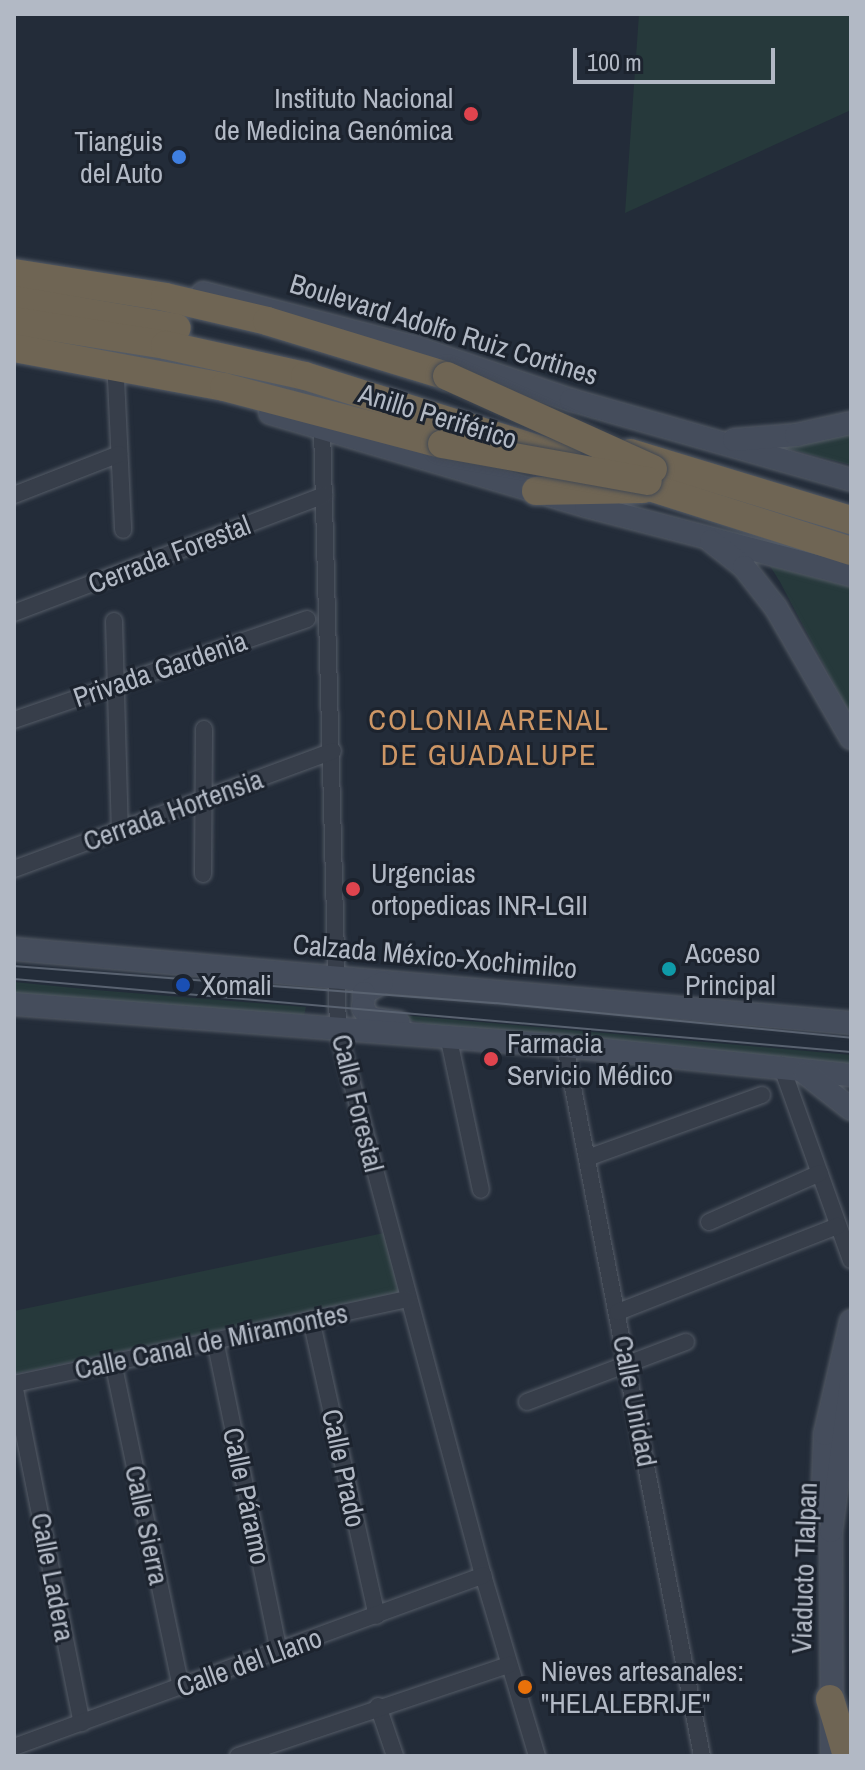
<!DOCTYPE html>
<meta charset="utf-8">
<style>
body{margin:0}
#map{position:relative;width:865px;height:1770px;overflow:hidden;background:#232c39;font-family:"Archivo Narrow",sans-serif}
div>[style]{position:absolute}
.green>*{inset:0;background:#26393b}
.roads{filter:drop-shadow(0 0 2px #555c67) drop-shadow(0 0 2px #555c67)}
.street>*{height:16px;margin:-8px;padding:0 8px;transform-origin:8px;border-radius:8px;background:#373e4a}
.secondary>*{height:22px;margin:-11px;padding:0 11px;transform-origin:11px;border-radius:11px;background:#454d5c}
.highway>*{height:28px;margin:-14px;padding:0 14px;transform-origin:14px;border-radius:14px;background:#6f6554}
.tram>*{height:2px;margin:-1px;padding:0 1px;transform-origin:1px;border-radius:1px;background:#596270}
.bridges{filter:drop-shadow(0 0 2px #424954) drop-shadow(0 0 2px #424954)}
.highway-bridge>*{height:28px;margin:-14px;padding:0 14px;transform-origin:14px;border-radius:14px;background:#6f6554}
.dots>*{width:22px;height:22px;translate:-50% -50%;box-sizing:border-box;border:4px solid #1c232e;border-radius:50%}
span{translate:-50% -50%;white-space:nowrap;text-align:center;line-height:1.15;-webkit-text-stroke:6px #1c232e;paint-order:stroke}
.poi-label{font-size:28px;color:#b2b9c5}
.right{translate:-100% -50%;text-align:right}
.left{translate:0 -50%;text-align:left}
.street-label{font-size:28px;color:#b2b9c5}
.neighbourhood-label{font-size:30px;color:#cd9665;letter-spacing:2px}
.frame{position:absolute;inset:0;border:16px solid #b2b9c5;pointer-events:none}
.scale{position:absolute;left:573px;top:48px;width:202px;height:36px;box-sizing:border-box;border:4px solid #b2b9c5;border-top:0;padding-left:10px;font-size:24px;line-height:28px;white-space:nowrap;color:#b2b9c5;-webkit-text-stroke:6px #1c232e;paint-order:stroke}
</style>
<div id="map">
<div class="green">
<i style="clip-path:polygon(639px 14px,851px 14px,851px 110px,625px 213px)"></i>
<i style="clip-path:polygon(851px 432px,851px 465px,765px 443px)"></i>
<i style="clip-path:polygon(770px 566px,851px 587px,851px 716px,780px 582px)"></i>
<i style="clip-path:polygon(14px 982px,95px 990px,306px 1007px,304px 1016px,14px 999px)"></i>
<i style="clip-path:polygon(367px 1012px,851px 1055px,851px 1071px,433px 1025px)"></i>
<i style="clip-path:polygon(384px 1233px,399px 1292px,14px 1374px,14px 1311px)"></i>
</div>
<div class="roads">
<div class="street">
<i style="left:116px;top:379px;width:151px;rotate:87.3deg"></i>
<i style="left:322px;top:428px;width:603px;rotate:88.48deg"></i>
<i style="left:338px;top:1031px;width:563px;rotate:75.08deg"></i>
<i style="left:483px;top:1575px;width:189px;rotate:73.4deg"></i>
<i style="left:14px;top:495px;width:113px;rotate:-21.3deg"></i>
<i style="left:14px;top:613px;width:332px;rotate:-20.8deg"></i>
<i style="left:114px;top:621px;width:209px;rotate:88.4deg"></i>
<i style="left:14px;top:720px;width:310px;rotate:-19deg"></i>
<i style="left:14px;top:869px;width:340px;rotate:-20.3deg"></i>
<i style="left:203px;top:874px;width:145px;rotate:-89.6deg"></i>
<i style="left:449px;top:1040px;width:153px;rotate:78deg"></i>
<i style="left:565px;top:1046px;width:723px;rotate:79.08deg"></i>
<i style="left:781px;top:1065px;width:207px;rotate:70.3deg"></i>
<i style="left:587px;top:1158px;width:186px;rotate:-19.8deg"></i>
<i style="left:709px;top:1222px;width:121px;rotate:-23.8deg"></i>
<i style="left:618px;top:1312px;width:236px;rotate:-21.4deg"></i>
<i style="left:311px;top:1319px;width:304px;rotate:77.5deg"></i>
<i style="left:215px;top:1340px;width:318px;rotate:78.4deg"></i>
<i style="left:113px;top:1362px;width:332px;rotate:78.2deg"></i>
<i style="left:14px;top:1384px;width:402px;rotate:-12.2deg"></i>
<i style="left:14px;top:1384px;width:346px;rotate:78.7deg"></i>
<i style="left:527px;top:1402px;width:170px;rotate:-20.7deg"></i>
<i style="left:378px;top:1706px;width:53px;rotate:71.2deg"></i>
<i style="left:14px;top:1747px;width:500px;rotate:-20.1deg"></i>
<i style="left:238px;top:1756px;width:286px;rotate:-18.6deg"></i>
</div>
<div class="secondary">
<i style="left:203px;top:293px;width:218px;rotate:14.4deg"></i>
<i style="left:414px;top:347px;width:166px;rotate:18.7deg"></i>
<i style="left:571px;top:400px;width:291px;rotate:15.9deg"></i>
<i style="left:270px;top:413px;width:329px;rotate:16.4deg"></i>
<i style="left:586px;top:506px;width:274px;rotate:14.6deg"></i>
<i style="left:734px;top:440px;width:62px;rotate:-4.6deg"></i>
<i style="left:796px;top:435px;width:56px;rotate:-12.3deg"></i>
<i style="left:711px;top:541px;width:42px;rotate:38.2deg"></i>
<i style="left:744px;top:567px;width:52px;rotate:52deg"></i>
<i style="left:776px;top:608px;width:150px;rotate:60deg"></i>
<i style="left:14px;top:949px;width:840px;rotate:5.05deg"></i>
<i style="left:382px;top:983px;width:21px;rotate:151deg"></i>
<i style="left:364px;top:993px;width:15px;rotate:94deg"></i>
<i style="left:363px;top:1008px;width:12px;rotate:59deg"></i>
<i style="left:369px;top:1018px;width:30px;rotate:9deg"></i>
<i style="left:14px;top:1004px;width:553px;rotate:4.36deg"></i>
<i style="left:565px;top:1046px;width:287px;rotate:5.8deg"></i>
<i style="left:805px;top:1073px;width:58px;rotate:38deg"></i>
<i style="left:822px;top:1512px;width:78px;rotate:-87.8deg"></i>
<i style="left:825px;top:1434px;width:116px;rotate:-77deg"></i>
<i style="left:832px;top:1756px;width:225px;rotate:-90.3deg"></i>
<i style="left:831px;top:1531px;width:148px;rotate:-82.3deg"></i>
</div>
<div class="highway">
<i style="left:14px;top:273px;width:153px;rotate:9deg"></i>
<i style="left:165px;top:297px;width:105px;rotate:13.2deg"></i>
<i style="left:267px;top:321px;width:188px;rotate:17deg"></i>
<i style="left:14px;top:300px;width:165px;rotate:9.7deg"></i>
<i style="left:14px;top:321px;width:153px;rotate:9deg"></i>
<i style="left:165px;top:345px;width:143px;rotate:12.5deg"></i>
<i style="left:305px;top:376px;width:275px;rotate:17.4deg"></i>
<i style="left:14px;top:348px;width:214px;rotate:10.5deg"></i>
<i style="left:224px;top:387px;width:225px;rotate:14.7deg"></i>
<i style="left:630px;top:453px;width:231px;rotate:16.9deg"></i>
<i style="left:621px;top:478px;width:241px;rotate:17.6deg"></i>
<i style="left:536px;top:491px;width:107px;rotate:-1.1deg"></i>
<i style="left:830px;top:1699px;width:59px;rotate:73.4deg"></i>
</div>
</div>
<div class="tram">
<i style="left:14px;top:966px;width:483px;rotate:4.4deg"></i>
<i style="left:496px;top:1003px;width:357px;rotate:5.6deg"></i>
<i style="left:14px;top:979px;width:840px;rotate:4.98deg"></i>
</div>
<div class="bridges">
<div class="highway-bridge">
<i style="left:447px;top:376px;width:226px;rotate:24.3deg"></i>
<i style="left:442px;top:444px;width:209px;rotate:10.2deg"></i>
</div>
</div>
<div class="dots">
<i style="left:471px;top:114px;background:#e0444e"></i>
<i style="left:179px;top:157px;background:#3f7fe0"></i>
<i style="left:353px;top:889px;background:#e0444e"></i>
<i style="left:669px;top:969px;background:#0f9aa8"></i>
<i style="left:183px;top:985px;background:#1a4fb4"></i>
<i style="left:491px;top:1059px;background:#e0444e"></i>
<i style="left:525px;top:1687px;background:#e8710a"></i>
</div>
<div class="poi-label">
<span class="right" style="left:453px;top:114px">Instituto Nacional<br>de Medicina Genómica</span>
<span class="right" style="left:163px;top:157px">Tianguis<br>del Auto</span>
<span class="left" style="left:371px;top:889px">Urgencias<br>ortopedicas INR-LGII</span>
<span class="left" style="left:685px;top:969px">Acceso<br>Principal</span>
<span class="left" style="left:201px;top:985px">Xomali</span>
<span class="left" style="left:507px;top:1059px">Farmacia<br>Servicio Médico</span>
<span class="left" style="left:541px;top:1687px">Nieves artesanales:<br>"HELALEBRIJE"</span>
</div>
<div class="street-label">
<span style="left:444px;top:329px;rotate:17deg">Boulevard Adolfo Ruiz Cortines</span>
<span style="left:438px;top:416px;rotate:17deg">Anillo Periférico</span>
<span style="left:169px;top:554px;rotate:-21deg">Cerrada Forestal</span>
<span style="left:160px;top:669px;rotate:-19deg">Privada Gardenia</span>
<span style="left:173px;top:810px;rotate:-20deg">Cerrada Hortensia</span>
<span style="left:435px;top:956px;rotate:5deg">Calzada México-Xochimilco</span>
<span style="left:358px;top:1103px;rotate:76deg">Calle Forestal</span>
<span style="left:211px;top:1341px;rotate:-12deg">Calle Canal de Miramontes</span>
<span style="left:635px;top:1401px;rotate:79deg">Calle Unidad</span>
<span style="left:344px;top:1468px;rotate:78deg">Calle Prado</span>
<span style="left:247px;top:1496px;rotate:78deg">Calle Páramo</span>
<span style="left:147px;top:1525px;rotate:78deg">Calle Sierra</span>
<span style="left:804px;top:1568px;rotate:-88deg">Viaducto Tlalpan</span>
<span style="left:53px;top:1577px;rotate:79deg">Calle Ladera</span>
<span style="left:249px;top:1662px;rotate:-20deg">Calle del Llano</span>
</div>
<div class="neighbourhood-label">
<span style="left:489px;top:736px">COLONIA ARENAL<br>DE GUADALUPE</span>
</div>
<div class="frame"></div>
<div class="scale">100 m</div>
</div>
